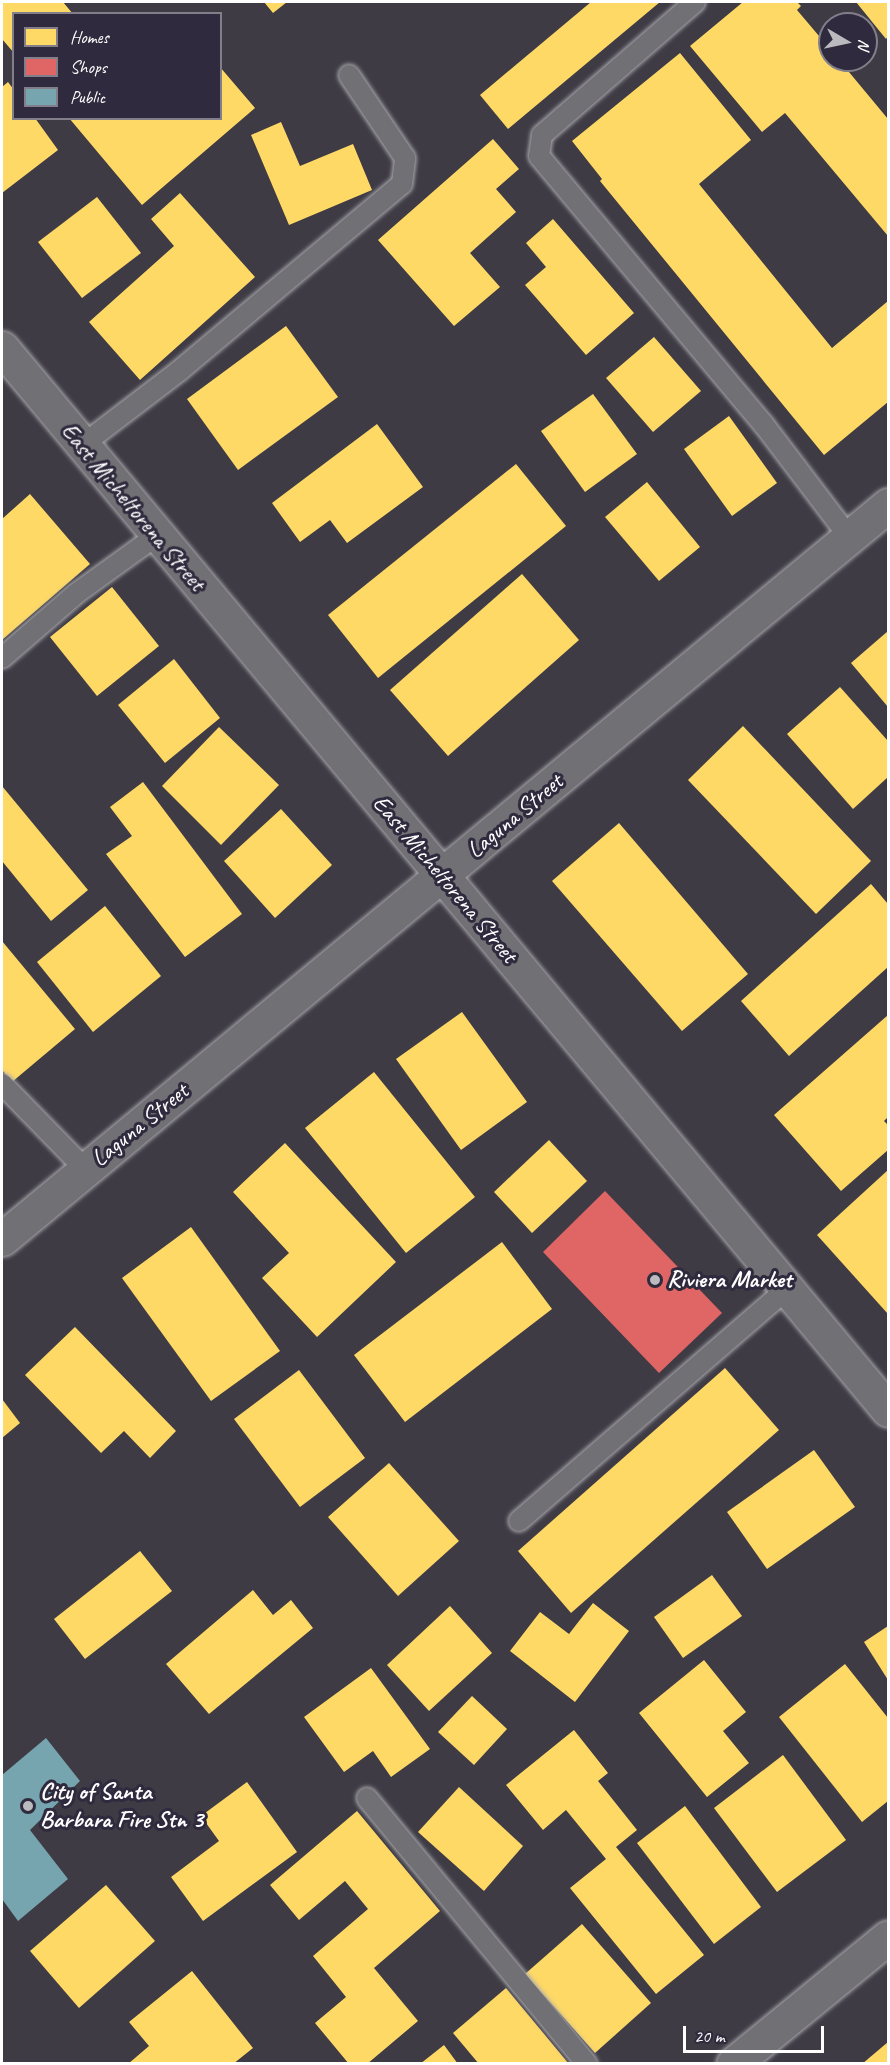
<!DOCTYPE html>
<style>
body{margin:0}
#map{position:relative;width:890px;height:2065px;overflow:hidden;background:#3e3b45;font-family:Caveat,sans-serif}
div>[style]{position:absolute}
.homes>*{inset:0;background:#ffd966}
.shops>*{inset:0;background:#e06666}
.public>*{inset:0;background:#76a5af}
.roads{filter:drop-shadow(0 0 2px #a8a7ab) drop-shadow(0 0 2px #a8a7ab)}
.lane>*{height:20px;margin:-10px;padding:0 10px;transform-origin:10px;border-radius:10px;background:#717074}
.street>*{height:33px;margin:-16.5px;padding:0 16.5px;transform-origin:16.5px;border-radius:16.5px;background:#717074}
.dots>*{width:16px;height:16px;translate:-50% -50%;box-sizing:border-box;border:3px solid #2f2a3d;border-radius:50%}
span{translate:-50% -50%;white-space:nowrap;text-align:center;line-height:1.15;-webkit-text-stroke:6px #2f2a3d;paint-order:stroke}
.street-label{font-size:24px;color:#fff}
.poi-label{font-size:24px;color:#fff;font-weight:700}
.left{translate:0 -50%;text-align:left}
.frame{position:absolute;inset:0;border:3px solid #fff;pointer-events:none}
.legend{position:absolute;left:12px;top:12px;width:210px;height:108px;box-sizing:border-box;background:#2f2a3d;border:2px solid #827f8b;margin:0;padding:8px 10px;list-style:none;font-size:18px;color:#fff}
.legend li{display:flex;align-items:center;gap:12px;height:30px}
.legend b{width:30px;border:2px solid #827f8b}
.north{position:absolute;left:818px;top:12px;width:60px;height:60px;box-sizing:border-box;background:#2f2a3d;border:2px solid #827f8b;border-radius:50%;rotate:99deg;font-size:16px;font-weight:700;line-height:24px;text-align:center;color:#fff}
.north::after{content:'';display:block;margin:auto;width:21px;height:27px;background:#bbbabe;clip-path:polygon(50% 0,100% 100%,50% 72%,0 100%)}
.scale{position:absolute;left:683px;top:2026px;width:141px;height:27px;box-sizing:border-box;border:3px solid #fff;border-top:0;padding-left:8px;font-size:18px;line-height:21px;white-space:nowrap;color:#fff;-webkit-text-stroke:4px #2f2a3d;paint-order:stroke}
</style>
<div id="map">
<div class="homes">
<i style="clip-path:polygon(2px 2px,63px 2px,73px 14px,14px 14px,14px 53px,2px 39px)"></i>
<i style="clip-path:polygon(264px 2px,287px 2px,273px 13px)"></i>
<i style="clip-path:polygon(591px 2px,660px 2px,508px 129px,480px 95px)"></i>
<i style="clip-path:polygon(743px 2px,797px 2px,801px 6px,797px 10px,830px 49px,830px 60px,839px 60px,888px 119px,888px 236px,785px 113px,762px 132px,690px 46px)"></i>
<i style="clip-path:polygon(856px 2px,888px 2px,888px 36px,886px 39px)"></i>
<i style="clip-path:polygon(680px 53px,751px 140px,699px 184px,832px 348px,888px 301px,888px 402px,824px 455px,600px 181px,602px 179px,572px 141px)"></i>
<i style="clip-path:polygon(220px 67px,255px 108px,142px 205px,69px 118px,220px 118px)"></i>
<i style="clip-path:polygon(8px 82px,14px 90px,14px 118px,35px 118px,58px 150px,2px 193px,2px 87px)"></i>
<i style="clip-path:polygon(281px 122px,300px 166px,353px 144px,372px 190px,289px 225px,251px 135px)"></i>
<i style="clip-path:polygon(493px 139px,519px 169px,496px 189px,516px 212px,470px 253px,500px 287px,454px 326px,378px 240px)"></i>
<i style="clip-path:polygon(180px 193px,255px 277px,140px 380px,89px 322px,174px 246px,151px 219px)"></i>
<i style="clip-path:polygon(97px 197px,141px 253px,82px 298px,38px 242px)"></i>
<i style="clip-path:polygon(553px 219px,634px 313px,586px 355px,525px 285px,546px 267px,526px 243px)"></i>
<i style="clip-path:polygon(286px 326px,338px 397px,238px 470px,187px 399px)"></i>
<i style="clip-path:polygon(654px 337px,701px 391px,653px 432px,606px 378px)"></i>
<i style="clip-path:polygon(593px 394px,637px 454px,585px 492px,541px 431px)"></i>
<i style="clip-path:polygon(729px 416px,777px 483px,732px 516px,684px 449px)"></i>
<i style="clip-path:polygon(377px 424px,423px 487px,347px 543px,330px 520px,300px 542px,272px 503px)"></i>
<i style="clip-path:polygon(516px 464px,566px 526px,378px 678px,328px 615px)"></i>
<i style="clip-path:polygon(647px 482px,700px 547px,659px 581px,605px 517px)"></i>
<i style="clip-path:polygon(30px 494px,90px 564px,2px 640px,2px 519px)"></i>
<i style="clip-path:polygon(522px 574px,579px 640px,448px 756px,390px 690px)"></i>
<i style="clip-path:polygon(112px 587px,159px 646px,97px 696px,50px 637px)"></i>
<i style="clip-path:polygon(888px 631px,888px 707px,851px 663px)"></i>
<i style="clip-path:polygon(174px 659px,220px 718px,165px 763px,118px 705px)"></i>
<i style="clip-path:polygon(840px 687px,888px 741px,888px 777px,853px 809px,787px 734px)"></i>
<i style="clip-path:polygon(743px 726px,871px 861px,816px 914px,688px 780px)"></i>
<i style="clip-path:polygon(219px 727px,279px 785px,221px 845px,162px 786px)"></i>
<i style="clip-path:polygon(143px 782px,242px 914px,185px 957px,106px 854px,132px 836px,110px 807px)"></i>
<i style="clip-path:polygon(2px 786px,88px 890px,51px 921px,2px 861px)"></i>
<i style="clip-path:polygon(281px 809px,332px 865px,275px 918px,224px 861px)"></i>
<i style="clip-path:polygon(619px 823px,748px 974px,682px 1031px,552px 881px)"></i>
<i style="clip-path:polygon(871px 884px,888px 904px,888px 967px,789px 1056px,741px 1001px)"></i>
<i style="clip-path:polygon(105px 906px,161px 976px,93px 1032px,37px 962px)"></i>
<i style="clip-path:polygon(2px 941px,75px 1029px,12px 1082px,2px 1070px)"></i>
<i style="clip-path:polygon(462px 1012px,527px 1102px,461px 1150px,396px 1059px)"></i>
<i style="clip-path:polygon(888px 1015px,888px 1117px,884px 1121px,888px 1125px,888px 1150px,841px 1191px,774px 1115px)"></i>
<i style="clip-path:polygon(374px 1072px,475px 1197px,406px 1253px,305px 1128px)"></i>
<i style="clip-path:polygon(549px 1140px,587px 1181px,532px 1233px,494px 1192px)"></i>
<i style="clip-path:polygon(285px 1143px,396px 1262px,317px 1337px,262px 1278px,289px 1253px,233px 1192px)"></i>
<i style="clip-path:polygon(888px 1170px,888px 1314px,817px 1235px)"></i>
<i style="clip-path:polygon(191px 1227px,280px 1351px,211px 1401px,122px 1278px)"></i>
<i style="clip-path:polygon(502px 1242px,552px 1309px,405px 1422px,354px 1355px)"></i>
<i style="clip-path:polygon(75px 1327px,176px 1431px,150px 1458px,124px 1431px,101px 1453px,25px 1375px)"></i>
<i style="clip-path:polygon(725px 1368px,779px 1430px,571px 1613px,518px 1551px)"></i>
<i style="clip-path:polygon(299px 1370px,365px 1458px,300px 1507px,234px 1419px)"></i>
<i style="clip-path:polygon(2px 1399px,20px 1423px,2px 1438px)"></i>
<i style="clip-path:polygon(814px 1450px,855px 1507px,767px 1569px,727px 1512px)"></i>
<i style="clip-path:polygon(389px 1463px,459px 1541px,398px 1596px,328px 1517px)"></i>
<i style="clip-path:polygon(140px 1551px,172px 1591px,85px 1659px,54px 1619px)"></i>
<i style="clip-path:polygon(712px 1575px,742px 1616px,683px 1658px,654px 1617px)"></i>
<i style="clip-path:polygon(253px 1590px,273px 1615px,291px 1600px,313px 1628px,209px 1714px,166px 1664px)"></i>
<i style="clip-path:polygon(593px 1603px,629px 1631px,575px 1702px,510px 1651px,540px 1612px,569px 1634px)"></i>
<i style="clip-path:polygon(450px 1606px,492px 1653px,429px 1711px,387px 1665px)"></i>
<i style="clip-path:polygon(888px 1626px,888px 1680px,864px 1642px)"></i>
<i style="clip-path:polygon(704px 1660px,746px 1712px,723px 1731px,749px 1763px,707px 1797px,639px 1713px)"></i>
<i style="clip-path:polygon(845px 1664px,888px 1718px,888px 1801px,862px 1822px,779px 1717px)"></i>
<i style="clip-path:polygon(371px 1668px,430px 1749px,391px 1777px,373px 1751px,344px 1772px,304px 1717px)"></i>
<i style="clip-path:polygon(472px 1696px,507px 1729px,474px 1765px,438px 1732px)"></i>
<i style="clip-path:polygon(574px 1730px,608px 1773px,598px 1781px,637px 1830px,616px 1847px,704px 1955px,656px 1994px,570px 1888px,606px 1859px,566px 1810px,543px 1830px,506px 1785px)"></i>
<i style="clip-path:polygon(783px 1755px,846px 1840px,777px 1892px,714px 1808px)"></i>
<i style="clip-path:polygon(247px 1782px,297px 1852px,203px 1921px,171px 1877px,219px 1841px,201px 1816px)"></i>
<i style="clip-path:polygon(459px 1787px,523px 1846px,484px 1891px,418px 1832px)"></i>
<i style="clip-path:polygon(685px 1806px,761px 1907px,714px 1944px,637px 1843px)"></i>
<i style="clip-path:polygon(357px 1811px,440px 1911px,374px 1968px,418px 2021px,367px 2064px,349px 2064px,315px 2023px,346px 1997px,313px 1956px,368px 1909px,345px 1881px,299px 1920px,270px 1885px)"></i>
<i style="clip-path:polygon(106px 1885px,155px 1941px,79px 2008px,30px 1951px)"></i>
<i style="clip-path:polygon(582px 1924px,651px 2003px,595px 2053px,525px 1974px)"></i>
<i style="clip-path:polygon(192px 1971px,253px 2048px,233px 2064px,128px 2064px,149px 2046px,129px 2022px)"></i>
<i style="clip-path:polygon(506px 1988px,569px 2064px,479px 2064px,453px 2033px)"></i>
<i style="clip-path:polygon(888px 2042px,888px 2064px,862px 2064px)"></i>
<i style="clip-path:polygon(444px 2045px,458px 2064px,420px 2064px)"></i>
</div>
<div class="shops">
<i style="clip-path:polygon(605px 1191px,722px 1313px,659px 1373px,543px 1252px)"></i>
</div>
<div class="public">
<i style="clip-path:polygon(46px 1738px,80px 1781px,30px 1830px,68px 1879px,18px 1921px,2px 1899px,2px 1775px)"></i>
</div>
<div class="roads">
<div class="lane">
<i style="left:695px;top:2px;width:203px;rotate:139deg"></i>
<i style="left:542px;top:135px;width:21px;rotate:98deg"></i>
<i style="left:539px;top:156px;width:351px;rotate:50.1deg"></i>
<i style="left:764px;top:425px;width:141px;rotate:52.8deg"></i>
<i style="left:81px;top:446px;width:123px;rotate:-37.4deg"></i>
<i style="left:179px;top:371px;width:291px;rotate:-40deg"></i>
<i style="left:402px;top:184px;width:26px;rotate:-83deg"></i>
<i style="left:405px;top:158px;width:100px;rotate:-124deg"></i>
<i style="left:2px;top:658px;width:99px;rotate:-40.9deg"></i>
<i style="left:77px;top:593px;width:97px;rotate:-35.8deg"></i>
<i style="left:2px;top:1084px;width:120px;rotate:45.7deg"></i>
<i style="left:519px;top:1521px;width:356px;rotate:-40.9deg"></i>
<i style="left:367px;top:1798px;width:345px;rotate:50.4deg"></i>
</div>
<div class="street">
<i style="left:2px;top:348px;width:1383px;rotate:50.16deg"></i>
<i style="left:2px;top:1239px;width:1151px;rotate:-39.64deg"></i>
<i style="left:733px;top:2064px;width:200px;rotate:-39.3deg"></i>
</div>
</div>
<div class="dots">
<i style="left:655px;top:1280px;background:#bbbabe"></i>
<i style="left:28px;top:1806px;background:#bbbabe"></i>
</div>
<div class="street-label">
<span style="left:133px;top:507px;rotate:50deg">East Micheltorena Street</span>
<span style="left:515px;top:816px;rotate:-40deg">Laguna Street</span>
<span style="left:445px;top:879px;rotate:50deg">East Micheltorena Street</span>
<span style="left:140px;top:1125px;rotate:-39deg">Laguna Street</span>
</div>
<div class="poi-label">
<span class="left" style="left:667px;top:1280px">Riviera Market</span>
<span class="left" style="left:40px;top:1806px">City of Santa<br>Barbara Fire Stn 3</span>
</div>
<div class="frame"></div>
<ul class="legend">
<li><b style="height:16px;background:#ffd966"></b>Homes</li>
<li><b style="height:16px;background:#e06666"></b>Shops</li>
<li><b style="height:16px;background:#76a5af"></b>Public</li>
</ul>
<div class="north">N</div>
<div class="scale">20 m</div>
</div>
